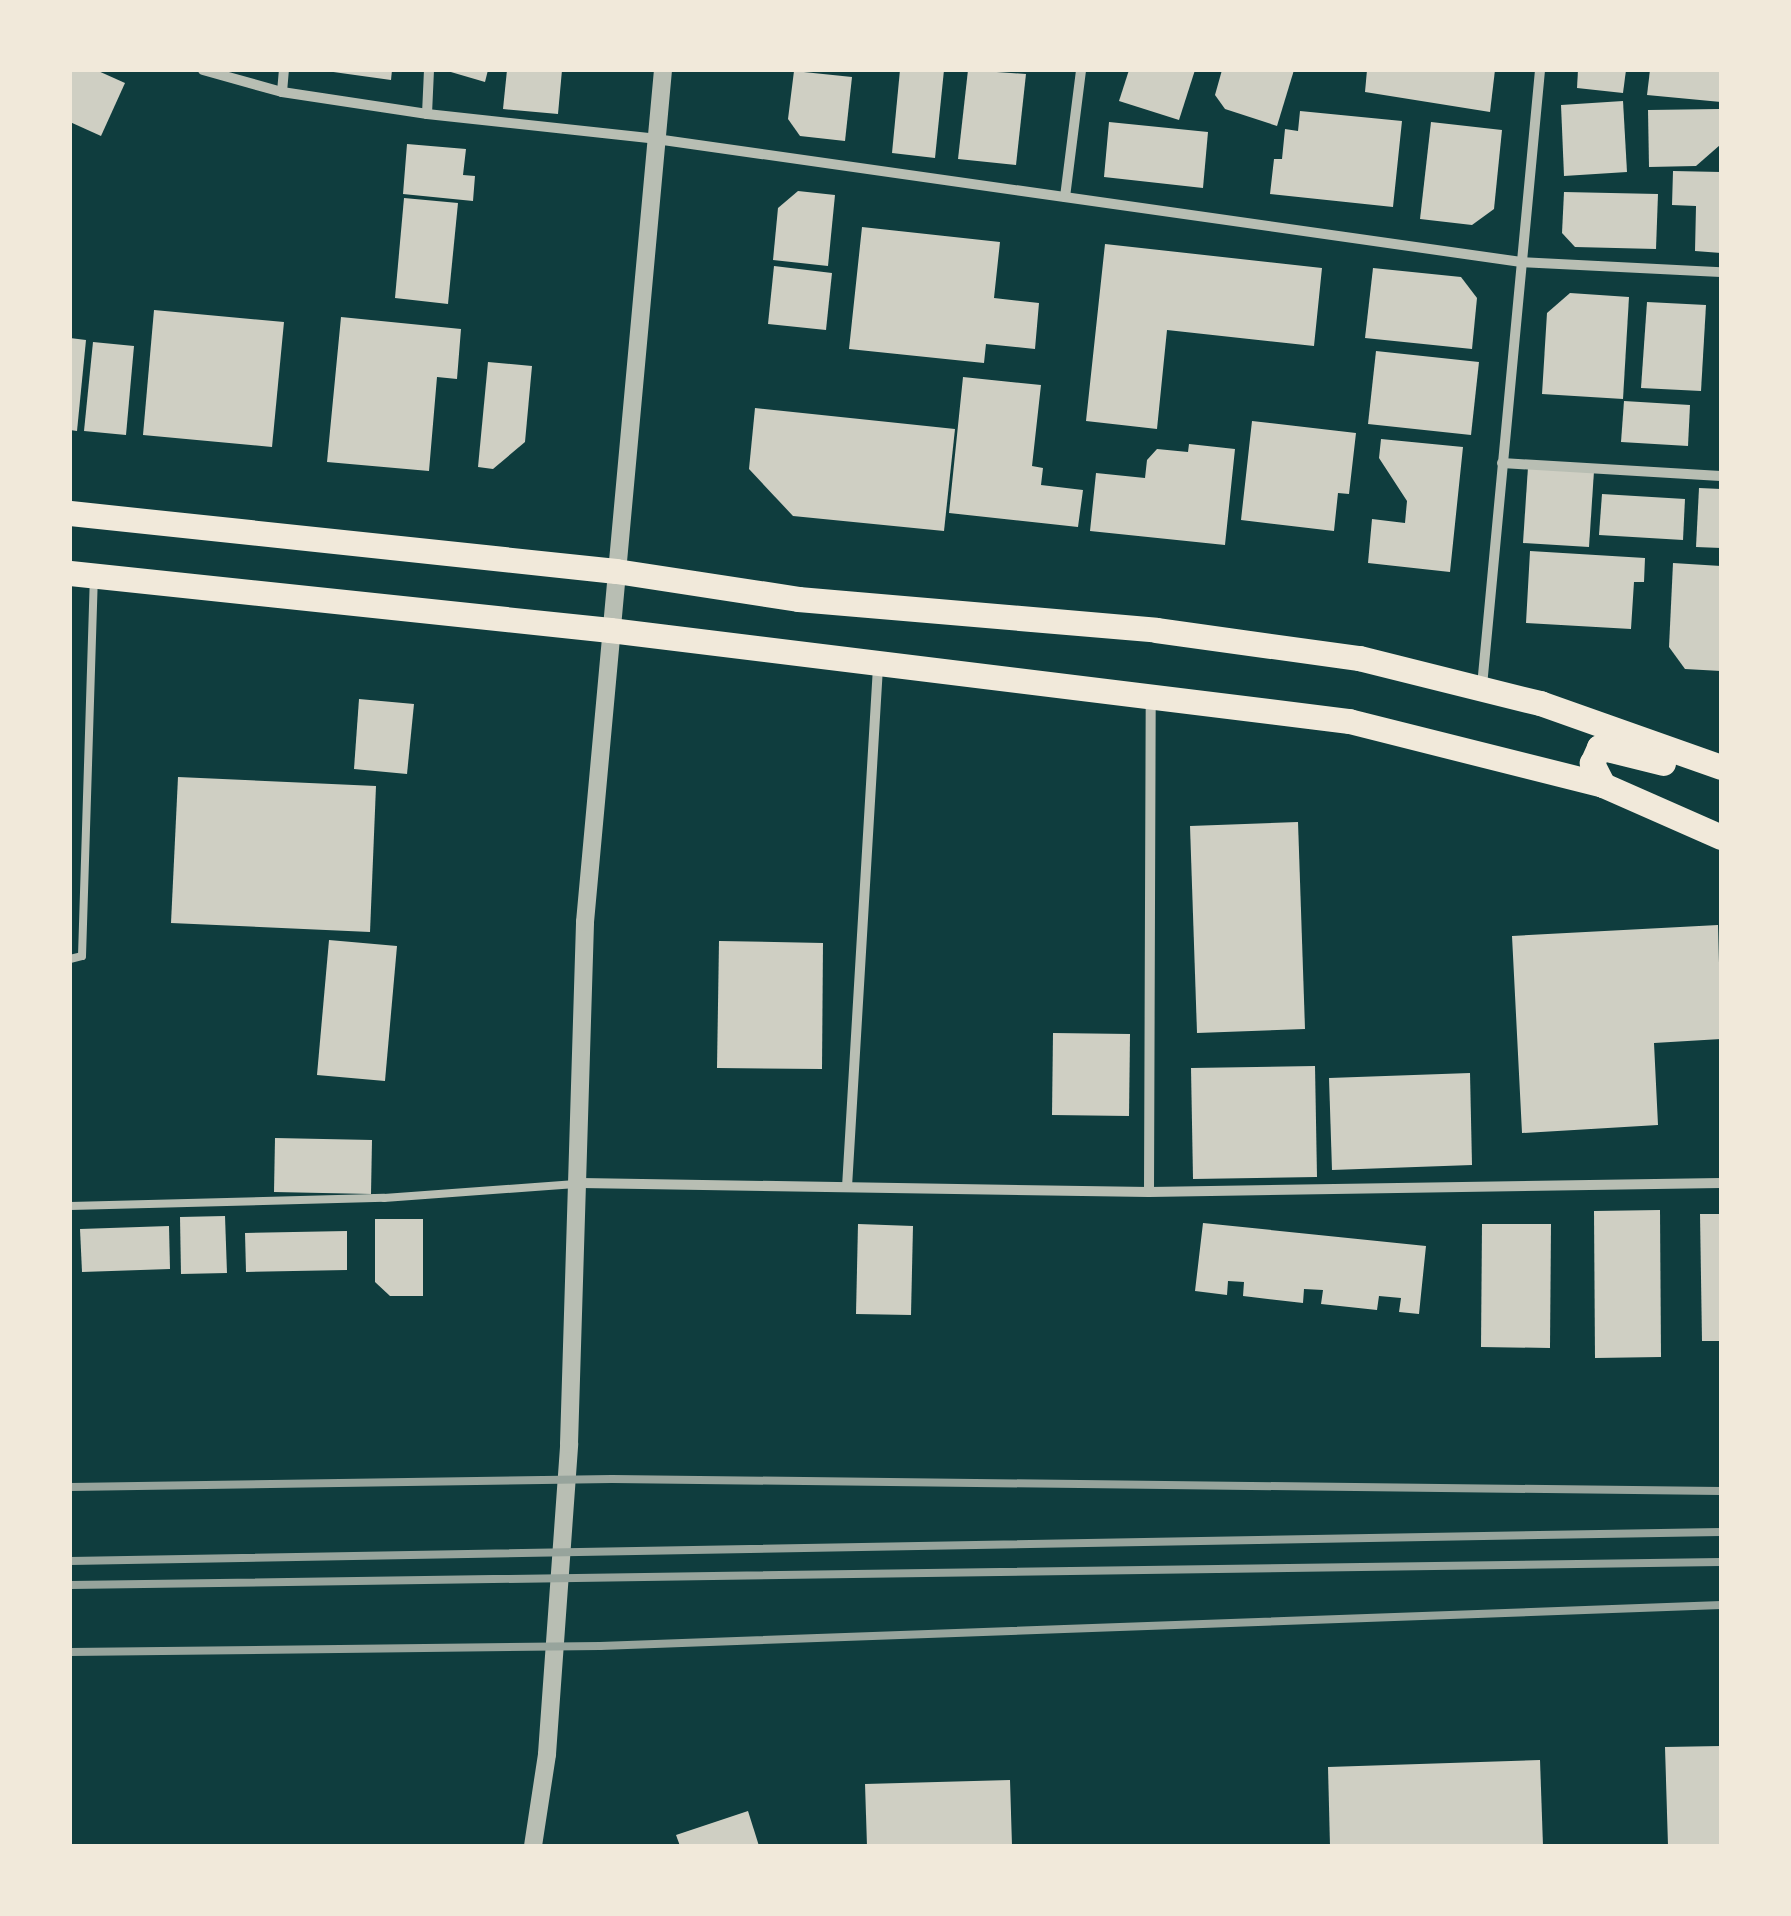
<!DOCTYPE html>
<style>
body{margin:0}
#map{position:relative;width:1791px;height:1916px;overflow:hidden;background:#0f3d3e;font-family:"DM Sans",sans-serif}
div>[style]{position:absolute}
.building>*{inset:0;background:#cfcfc3}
.service>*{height:8px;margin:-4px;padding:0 4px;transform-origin:4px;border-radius:4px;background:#b8beb3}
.minor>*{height:10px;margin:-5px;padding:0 5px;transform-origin:5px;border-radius:5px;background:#b8beb3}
.tertiary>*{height:18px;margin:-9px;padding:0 9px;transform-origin:9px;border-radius:9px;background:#b8beb3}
.primary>*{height:25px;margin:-12.5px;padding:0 12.5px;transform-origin:12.5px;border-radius:12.5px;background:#f1e9da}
.rail>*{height:8px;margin:-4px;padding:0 4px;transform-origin:4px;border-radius:4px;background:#97a49c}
span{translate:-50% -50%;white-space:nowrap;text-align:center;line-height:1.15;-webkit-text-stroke:9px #f1e9da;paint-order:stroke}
.frame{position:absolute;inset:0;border:72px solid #f1e9da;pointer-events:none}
</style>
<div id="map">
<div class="building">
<i style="clip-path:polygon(72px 70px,96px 70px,125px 83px,101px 136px,70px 122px)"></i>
<i style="clip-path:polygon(319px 70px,392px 70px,391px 80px)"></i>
<i style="clip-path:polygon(444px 70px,488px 70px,485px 82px)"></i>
<i style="clip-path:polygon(507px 70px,562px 70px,558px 114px,503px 109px)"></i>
<i style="clip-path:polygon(900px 70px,944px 70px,935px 158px,892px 153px)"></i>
<i style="clip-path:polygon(968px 70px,1026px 74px,1016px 165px,958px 159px)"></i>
<i style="clip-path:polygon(1129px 70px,1195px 70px,1179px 120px,1119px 101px)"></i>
<i style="clip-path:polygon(1222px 70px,1294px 70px,1277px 126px,1225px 109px,1215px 95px)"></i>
<i style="clip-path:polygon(1367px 70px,1495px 70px,1490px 112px,1365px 92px)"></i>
<i style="clip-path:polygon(1578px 70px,1626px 70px,1623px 93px,1577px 88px)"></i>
<i style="clip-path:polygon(1650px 70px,1721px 70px,1721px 102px,1647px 95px)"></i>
<i style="clip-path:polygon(794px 71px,852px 77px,845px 141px,800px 136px,788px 119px)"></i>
<i style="clip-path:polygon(1623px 101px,1627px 172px,1564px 176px,1561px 105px)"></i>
<i style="clip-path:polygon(1719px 109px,1720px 145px,1696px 166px,1649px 167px,1648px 110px)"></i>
<i style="clip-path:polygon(1300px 111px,1402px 121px,1393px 207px,1270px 194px,1274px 159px,1282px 159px,1285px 129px,1298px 131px)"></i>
<i style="clip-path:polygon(1109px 122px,1208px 132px,1203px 188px,1104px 177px)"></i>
<i style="clip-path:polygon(1431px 122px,1502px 130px,1494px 209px,1472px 225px,1420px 219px)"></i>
<i style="clip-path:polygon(407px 144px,466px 149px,463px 175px,475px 176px,473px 201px,403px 194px)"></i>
<i style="clip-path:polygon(1673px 171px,1721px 172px,1721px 253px,1695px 251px,1696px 206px,1672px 205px)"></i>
<i style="clip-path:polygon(798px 191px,835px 195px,828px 266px,773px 260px,778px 208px)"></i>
<i style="clip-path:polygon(1564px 192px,1658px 194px,1656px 249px,1575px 247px,1562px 233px)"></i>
<i style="clip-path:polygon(404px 198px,458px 203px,448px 304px,395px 298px)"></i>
<i style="clip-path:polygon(862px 227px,1000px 242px,994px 298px,1039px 303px,1035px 349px,986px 344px,984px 363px,849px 349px)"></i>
<i style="clip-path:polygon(1105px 244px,1322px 268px,1314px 346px,1167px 330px,1157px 429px,1086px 421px)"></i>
<i style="clip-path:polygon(774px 266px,832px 273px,826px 330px,768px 324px)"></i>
<i style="clip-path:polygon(1373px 268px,1461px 277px,1477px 298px,1472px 349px,1365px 338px)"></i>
<i style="clip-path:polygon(1570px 293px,1629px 297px,1623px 399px,1542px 394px,1547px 313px)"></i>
<i style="clip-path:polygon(1647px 302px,1706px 305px,1701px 391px,1641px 388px)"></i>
<i style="clip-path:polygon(154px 310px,284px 322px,272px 447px,143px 435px)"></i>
<i style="clip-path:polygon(341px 317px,461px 329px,457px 379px,437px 377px,429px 471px,327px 462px)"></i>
<i style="clip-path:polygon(70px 338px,86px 340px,77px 431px,70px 430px)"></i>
<i style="clip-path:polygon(93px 342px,134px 346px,126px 435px,84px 431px)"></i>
<i style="clip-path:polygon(1376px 351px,1479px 362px,1471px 435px,1368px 424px)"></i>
<i style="clip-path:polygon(488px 362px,532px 366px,525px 442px,493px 469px,478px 467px)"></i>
<i style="clip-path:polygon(963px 377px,1041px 385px,1032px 466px,1043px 468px,1041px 485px,1083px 490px,1078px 527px,949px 513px)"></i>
<i style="clip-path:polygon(1624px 401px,1690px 405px,1688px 446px,1621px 442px)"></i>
<i style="clip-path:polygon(755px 408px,955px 429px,944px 531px,793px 516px,749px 469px)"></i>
<i style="clip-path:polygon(1252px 421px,1356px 433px,1349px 494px,1338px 493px,1334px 531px,1241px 520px)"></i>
<i style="clip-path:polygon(1381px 439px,1463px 447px,1450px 572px,1368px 563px,1372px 519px,1405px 523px,1407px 501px,1379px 458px)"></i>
<i style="clip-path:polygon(1189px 444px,1235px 449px,1225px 545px,1090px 531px,1096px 473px,1145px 478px,1147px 460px,1157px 449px,1188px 452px)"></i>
<i style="clip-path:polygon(1528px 467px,1594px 471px,1589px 547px,1523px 543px)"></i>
<i style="clip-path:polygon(1699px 488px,1721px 489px,1721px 548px,1696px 547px)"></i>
<i style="clip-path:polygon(1602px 494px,1685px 499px,1683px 540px,1599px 535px)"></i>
<i style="clip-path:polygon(1530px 551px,1645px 558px,1644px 582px,1634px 582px,1631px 629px,1526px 623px)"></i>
<i style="clip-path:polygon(1673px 563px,1721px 566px,1721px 671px,1685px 669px,1669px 647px)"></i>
<i style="clip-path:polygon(359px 699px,414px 704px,407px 774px,354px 769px)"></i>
<i style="clip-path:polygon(178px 777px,376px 786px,370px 932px,171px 923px)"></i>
<i style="clip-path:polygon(1298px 822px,1305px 1029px,1197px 1033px,1190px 826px)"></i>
<i style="clip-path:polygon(1718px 925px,1721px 1039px,1654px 1043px,1658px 1125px,1522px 1133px,1512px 936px)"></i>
<i style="clip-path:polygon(329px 940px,397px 946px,385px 1081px,317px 1075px)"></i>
<i style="clip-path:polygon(719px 941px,823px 943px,822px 1069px,717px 1068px)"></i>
<i style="clip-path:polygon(1053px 1033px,1130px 1034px,1129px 1116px,1052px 1115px)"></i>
<i style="clip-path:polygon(1315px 1066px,1317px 1177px,1193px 1179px,1191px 1068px)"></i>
<i style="clip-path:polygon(1470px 1073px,1472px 1165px,1332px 1170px,1329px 1078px)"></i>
<i style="clip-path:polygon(275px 1138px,372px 1140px,371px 1194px,274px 1192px)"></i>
<i style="clip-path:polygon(1660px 1210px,1661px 1357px,1595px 1358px,1594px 1211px)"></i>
<i style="clip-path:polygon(1700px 1214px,1721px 1214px,1721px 1341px,1702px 1341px)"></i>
<i style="clip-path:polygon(225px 1216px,227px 1273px,181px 1274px,180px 1217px)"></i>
<i style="clip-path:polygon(375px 1219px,423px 1219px,423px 1296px,390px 1296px,375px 1282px)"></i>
<i style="clip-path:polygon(1203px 1223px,1426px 1246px,1419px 1314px,1399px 1312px,1401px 1298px,1379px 1296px,1377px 1310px,1321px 1304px,1323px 1290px,1304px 1289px,1303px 1303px,1243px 1296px,1244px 1282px,1228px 1281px,1227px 1295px,1195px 1291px)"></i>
<i style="clip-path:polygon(858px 1224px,913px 1226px,911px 1315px,856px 1314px)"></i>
<i style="clip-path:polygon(1482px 1224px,1551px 1224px,1550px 1348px,1481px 1347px)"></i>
<i style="clip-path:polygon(169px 1226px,170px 1269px,82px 1272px,80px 1229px)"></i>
<i style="clip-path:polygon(347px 1231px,347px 1270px,246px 1272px,245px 1233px)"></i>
<i style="clip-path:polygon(1721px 1746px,1721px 1846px,1668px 1846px,1665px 1747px)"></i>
<i style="clip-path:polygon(1540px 1760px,1543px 1846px,1330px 1846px,1328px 1767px)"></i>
<i style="clip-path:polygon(1010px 1780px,1012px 1846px,867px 1846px,865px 1784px)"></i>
<i style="clip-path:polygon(748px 1811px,759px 1846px,680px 1846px,676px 1835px)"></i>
</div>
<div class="service">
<i style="left:70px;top:959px;width:12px;rotate:-14deg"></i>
<i style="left:82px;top:956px;width:375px;rotate:-88.2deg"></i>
<i style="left:70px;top:1206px;width:314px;rotate:-1.5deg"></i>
<i style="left:384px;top:1198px;width:192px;rotate:-4.2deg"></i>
</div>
<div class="minor">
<i style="left:203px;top:70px;width:82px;rotate:15.6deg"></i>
<i style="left:282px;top:92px;width:147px;rotate:8.6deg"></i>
<i style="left:427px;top:114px;width:230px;rotate:6.2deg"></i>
<i style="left:656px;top:139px;width:874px;rotate:8.09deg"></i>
<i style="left:1521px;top:262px;width:200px;rotate:2.9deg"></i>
<i style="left:282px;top:92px;width:22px;rotate:-85deg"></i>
<i style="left:427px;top:114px;width:44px;rotate:-87.4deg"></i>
<i style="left:1065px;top:197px;width:128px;rotate:-82.8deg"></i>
<i style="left:1502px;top:463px;width:219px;rotate:3.4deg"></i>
<i style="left:1482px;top:686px;width:619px;rotate:-84.62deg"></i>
<i style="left:581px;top:1183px;width:568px;rotate:0.91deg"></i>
<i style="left:1149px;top:1192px;width:572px;rotate:-0.9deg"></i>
<i style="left:847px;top:1187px;width:521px;rotate:-86.59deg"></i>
<i style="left:1149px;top:1192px;width:493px;rotate:-89.8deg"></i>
</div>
<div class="tertiary">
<i style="left:533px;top:1846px;width:93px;rotate:-81.3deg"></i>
<i style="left:547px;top:1754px;width:311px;rotate:-85.9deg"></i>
<i style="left:569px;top:1444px;width:522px;rotate:-88.24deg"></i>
<i style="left:585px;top:922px;width:856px;rotate:-84.77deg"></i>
</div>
<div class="primary">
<i style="left:70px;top:513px;width:549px;rotate:6.06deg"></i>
<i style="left:616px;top:571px;width:184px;rotate:8.7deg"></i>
<i style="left:798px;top:599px;width:359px;rotate:4.9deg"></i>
<i style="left:1156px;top:630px;width:205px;rotate:7.9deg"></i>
<i style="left:1359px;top:658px;width:187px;rotate:14deg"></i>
<i style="left:1540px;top:703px;width:192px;rotate:19.5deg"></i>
<i style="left:70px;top:573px;width:543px;rotate:6.03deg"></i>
<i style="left:610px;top:630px;width:745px;rotate:7.02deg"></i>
<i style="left:1349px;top:721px;width:262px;rotate:14.1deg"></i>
<i style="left:1603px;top:785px;width:129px;rotate:23.8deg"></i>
<i style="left:1603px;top:785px;width:25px;rotate:-117deg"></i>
<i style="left:1592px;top:763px;width:17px;rotate:-66deg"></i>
<i style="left:1599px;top:747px;width:66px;rotate:14deg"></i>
</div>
<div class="rail">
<i style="left:70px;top:1487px;width:542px;rotate:-0.85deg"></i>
<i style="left:612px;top:1479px;width:1109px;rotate:0.62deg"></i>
<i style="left:70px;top:1561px;width:1651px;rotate:-1.01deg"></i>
<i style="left:70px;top:1585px;width:1651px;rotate:-0.8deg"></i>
<i style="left:70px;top:1652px;width:530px;rotate:-0.65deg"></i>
<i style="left:600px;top:1646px;width:1122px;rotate:-2.09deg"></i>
</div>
<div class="frame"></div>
</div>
